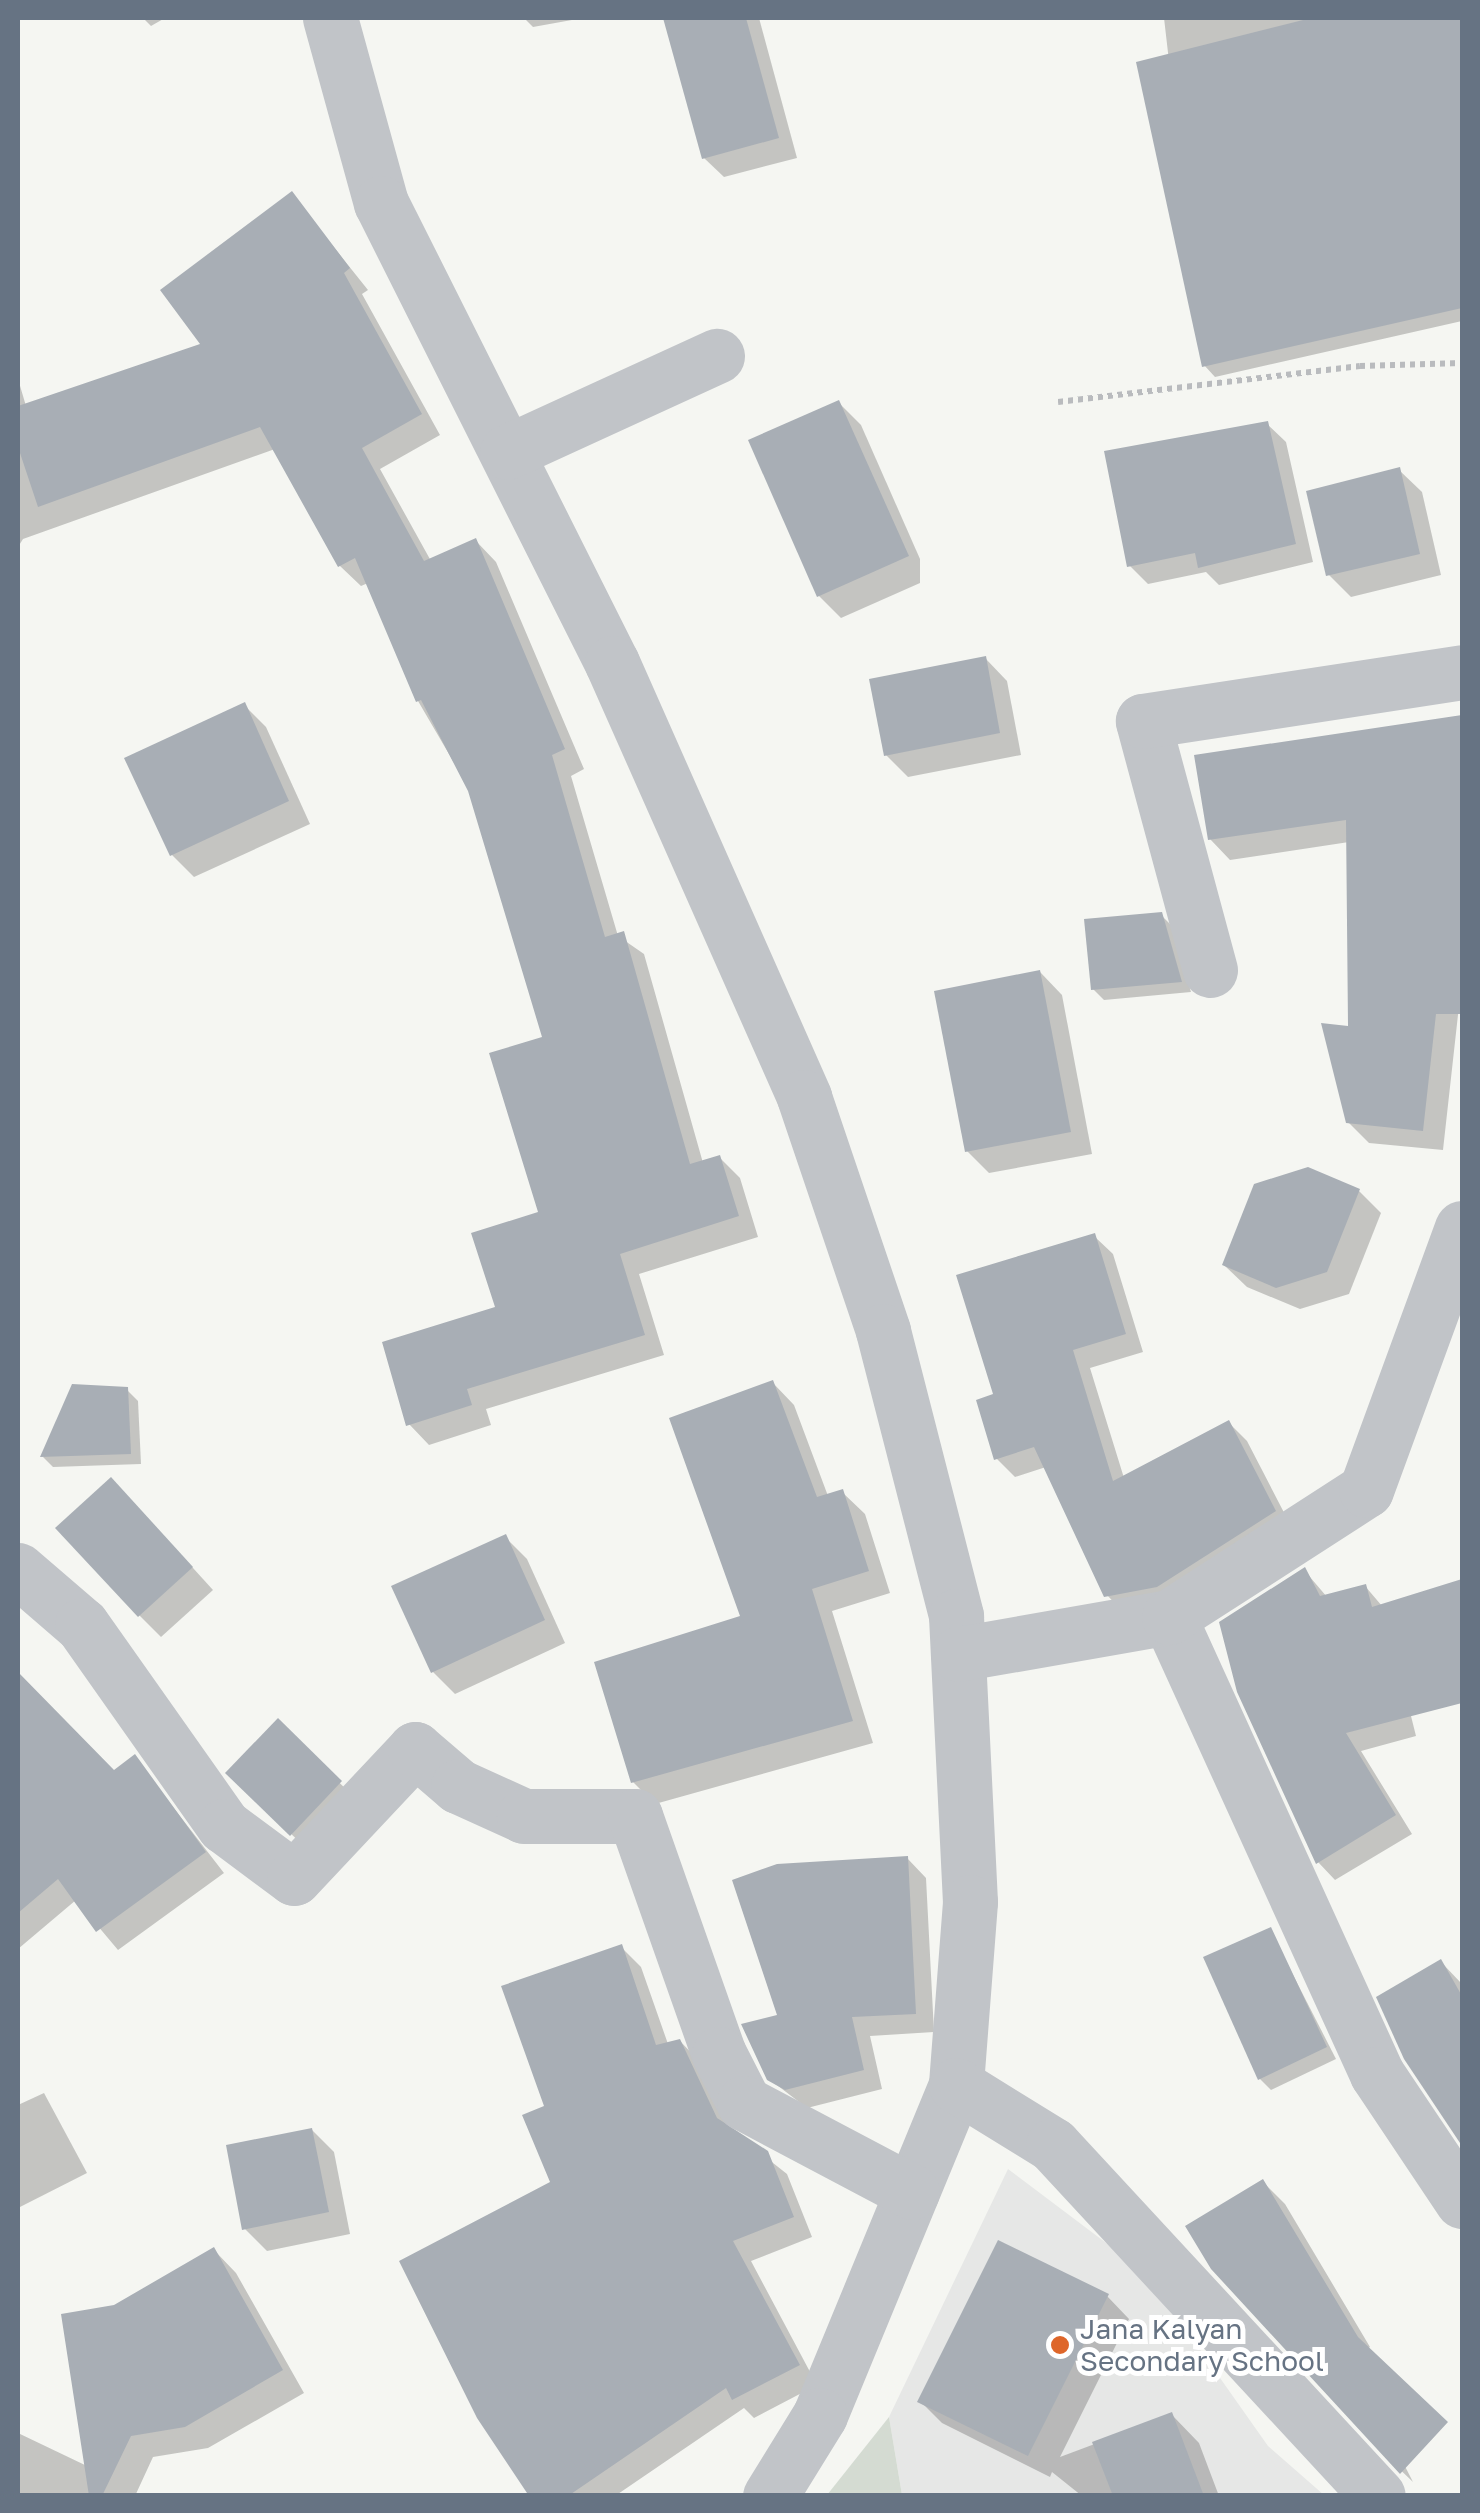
<!DOCTYPE html>
<style>
body{margin:0}
#map{position:relative;width:1480px;height:2513px;overflow:hidden;background:#f5f6f2;font-family:"Golos Text",sans-serif}
div>[style]{position:absolute}
.built>*{inset:0;background:#e6e7e6}
.green>*{inset:0;background:#d4dbd2}
.shadow>*{inset:0;background:#0003}
.building>*{inset:0;background:#a8aeb5}
.path>*{height:6px;margin-top:-3px;transform-origin:0;background:repeating-linear-gradient(90deg,#b9bbbe 0 5px,transparent 0 10px)}
.minor>*{height:55px;margin:-27.5px;padding:0 27.5px;transform-origin:27.5px;border-radius:27.5px;background:#c1c4c8}
.dots>*{width:28px;height:28px;translate:-50% -50%;box-sizing:border-box;border:5px solid #fff;border-radius:50%}
span{translate:-50% -50%;white-space:nowrap;text-align:center;line-height:1.15;-webkit-text-stroke:10px #fff;paint-order:stroke}
.poi-label{font-size:28px;color:#667383}
.left{translate:0 -50%;text-align:left}
.frame{position:absolute;inset:0;border:20px solid #667383;pointer-events:none}
</style>
<div id="map">
<div class="built">
<i style="clip-path:polygon(1008px 2169px,1146px 2273px,1268px 2446px,1324px 2495px,902px 2495px,889px 2417px)"></i>
</div>
<div class="green">
<i style="clip-path:polygon(889px 2417px,902px 2495px,827px 2495px)"></i>
</div>
<div class="shadow">
<i style="clip-path:polygon(143px 18px,165px 18px,151px 26px)"></i>
<i style="clip-path:polygon(524px 18px,583px 18px,533px 27px)"></i>
<i style="clip-path:polygon(666px 18px,759px 18px,797px 158px,724px 177px,704px 158px)"></i>
<i style="clip-path:polygon(1164px 18px,1462px 18px,1462px 181px,1195px 251px,1462px 265px,1462px 321px,1215px 377px,1204px 365px)"></i>
<i style="clip-path:polygon(292px 195px,368px 290px,362px 294px,440px 435px,380px 469px,431px 561px,476px 541px,496px 562px,584px 769px,571px 776px,618px 936px,644px 954px,703px 1163px,720px 1158px,740px 1178px,758px 1237px,639px 1274px,664px 1355px,486px 1409px,491px 1425px,429px 1445px,409px 1424px,498px 1309px,541px 1214px,545px 1038px,470px 790px,418px 701px,368px 583px,361px 586px,340px 566px,275px 449px,23px 539px,18px 547px,18px 379px,26px 406px,204px 345px)"></i>
<i style="clip-path:polygon(839px 403px,861px 425px,920px 559px,920px 583px,841px 618px,819px 596px)"></i>
<i style="clip-path:polygon(1267px 424px,1286px 442px,1313px 562px,1219px 585px,1206px 572px,1148px 584px,1130px 566px)"></i>
<i style="clip-path:polygon(1399px 470px,1422px 492px,1441px 575px,1351px 597px,1329px 575px)"></i>
<i style="clip-path:polygon(985px 658px,1007px 681px,1021px 755px,908px 777px,886px 755px)"></i>
<i style="clip-path:polygon(244px 705px,266px 727px,310px 824px,194px 877px,172px 855px)"></i>
<i style="clip-path:polygon(1462px 718px,1462px 979px,1443px 1150px,1369px 1143px,1348px 1122px,1349px 842px,1230px 860px,1210px 839px,1197px 757px)"></i>
<i style="clip-path:polygon(1161px 915px,1172px 926px,1191px 992px,1104px 1000px,1093px 989px)"></i>
<i style="clip-path:polygon(1040px 972px,1062px 995px,1092px 1154px,989px 1173px,967px 1151px)"></i>
<i style="clip-path:polygon(1359px 1191px,1381px 1213px,1349px 1294px,1300px 1309px,1247px 1287px,1224px 1265px)"></i>
<i style="clip-path:polygon(1094px 1236px,1113px 1254px,1143px 1352px,1090px 1368px,1124px 1478px,1229px 1423px,1247px 1441px,1293px 1530px,1125px 1614px,1107px 1595px,1046px 1467px,1015px 1477px,996px 1458px,996px 1396px)"></i>
<i style="clip-path:polygon(772px 1382px,794px 1405px,828px 1496px,842px 1492px,865px 1514px,890px 1593px,832px 1611px,873px 1743px,655px 1804px,633px 1782px,743px 1618px)"></i>
<i style="clip-path:polygon(127px 1390px,138px 1401px,141px 1464px,53px 1467px,43px 1457px)"></i>
<i style="clip-path:polygon(133px 1502px,213px 1590px,161px 1637px,139px 1615px)"></i>
<i style="clip-path:polygon(505px 1537px,527px 1559px,565px 1643px,455px 1694px,433px 1672px)"></i>
<i style="clip-path:polygon(1304px 1570px,1327px 1597px,1365px 1586px,1382px 1606px,1462px 1582px,1462px 1691px,1409px 1708px,1416px 1736px,1361px 1751px,1412px 1834px,1335px 1880px,1318px 1862px)"></i>
<i style="clip-path:polygon(18px 1676px,114px 1773px,135px 1758px,224px 1873px,118px 1950px,76px 1900px,18px 1949px)"></i>
<i style="clip-path:polygon(278px 1722px,362px 1805px,314px 1856px,228px 1773px)"></i>
<i style="clip-path:polygon(907px 1858px,926px 1878px,934px 2032px,870px 2036px,882px 2089px,807px 2108px,769px 2079px,781px 2017px)"></i>
<i style="clip-path:polygon(1270px 1930px,1336px 2059px,1271px 2090px,1260px 2079px)"></i>
<i style="clip-path:polygon(621px 1947px,641px 1967px,668px 2044px,680px 2041px,699px 2061px,731px 2130px,787px 2174px,812px 2237px,751px 2261px,817px 2385px,754px 2418px,744px 2408px,615px 2496px,532px 2496px,553px 2183px,547px 2108px)"></i>
<i style="clip-path:polygon(1441px 1962px,1462px 1984px,1462px 2134px,1449px 2120px)"></i>
<i style="clip-path:polygon(44px 2093px,87px 2173px,18px 2208px,18px 2105px)"></i>
<i style="clip-path:polygon(312px 2130px,334px 2152px,350px 2234px,267px 2251px,245px 2229px)"></i>
<i style="clip-path:polygon(1263px 2182px,1285px 2204px,1370px 2347px,1351px 2360px,1413px 2482px,1390px 2460px)"></i>
<i style="clip-path:polygon(214px 2250px,236px 2273px,304px 2393px,208px 2448px,153px 2457px,135px 2496px,18px 2496px,18px 2433px,87px 2466px,115px 2307px)"></i>
<i style="clip-path:polygon(1107px 2296px,1129px 2319px,1060px 2457px,1172px 2415px,1199px 2443px,1219px 2496px,1082px 2496px,1052px 2472px,1050px 2477px,942px 2423px,920px 2401px)"></i>
</div>
<div class="building">
<i style="clip-path:polygon(663px 18px,746px 18px,779px 138px,702px 159px)"></i>
<i style="clip-path:polygon(1311px 18px,1462px 18px,1462px 308px,1202px 367px,1136px 62px)"></i>
<i style="clip-path:polygon(292px 191px,350px 268px,344px 273px,422px 414px,362px 448px,424px 561px,476px 538px,565px 749px,552px 755px,605px 937px,624px 931px,690px 1164px,720px 1155px,739px 1216px,620px 1254px,645px 1335px,467px 1389px,472px 1405px,406px 1426px,382px 1342px,495px 1307px,471px 1233px,538px 1212px,489px 1053px,542px 1037px,468px 791px,421px 700px,416px 702px,355px 558px,338px 567px,260px 427px,38px 507px,18px 447px,18px 406px,200px 344px,160px 290px)"></i>
<i style="clip-path:polygon(839px 400px,909px 556px,817px 597px,748px 440px)"></i>
<i style="clip-path:polygon(1268px 421px,1296px 544px,1198px 568px,1195px 553px,1127px 567px,1104px 451px)"></i>
<i style="clip-path:polygon(1400px 467px,1420px 554px,1326px 576px,1306px 491px)"></i>
<i style="clip-path:polygon(986px 656px,1000px 733px,884px 756px,869px 679px)"></i>
<i style="clip-path:polygon(245px 702px,289px 801px,170px 856px,124px 758px)"></i>
<i style="clip-path:polygon(1462px 715px,1462px 1014px,1436px 1014px,1423px 1131px,1346px 1123px,1321px 1023px,1348px 1026px,1346px 820px,1208px 840px,1194px 755px)"></i>
<i style="clip-path:polygon(1162px 912px,1182px 982px,1091px 990px,1084px 919px)"></i>
<i style="clip-path:polygon(1040px 970px,1071px 1132px,965px 1152px,934px 991px)"></i>
<i style="clip-path:polygon(1308px 1167px,1360px 1189px,1327px 1272px,1276px 1288px,1222px 1265px,1254px 1184px)"></i>
<i style="clip-path:polygon(1095px 1233px,1126px 1334px,1073px 1350px,1113px 1481px,1229px 1420px,1276px 1511px,1157px 1587px,1104px 1597px,1034px 1447px,994px 1460px,976px 1400px,993px 1394px,956px 1275px)"></i>
<i style="clip-path:polygon(773px 1380px,817px 1497px,843px 1489px,869px 1571px,812px 1589px,853px 1721px,631px 1783px,594px 1662px,740px 1616px,669px 1418px)"></i>
<i style="clip-path:polygon(72px 1384px,128px 1387px,131px 1454px,40px 1457px)"></i>
<i style="clip-path:polygon(111px 1477px,193px 1567px,138px 1617px,55px 1528px)"></i>
<i style="clip-path:polygon(506px 1534px,545px 1620px,431px 1673px,391px 1586px)"></i>
<i style="clip-path:polygon(1305px 1567px,1320px 1596px,1366px 1584px,1372px 1607px,1462px 1579px,1462px 1703px,1346px 1733px,1396px 1815px,1316px 1864px,1237px 1692px,1219px 1622px)"></i>
<i style="clip-path:polygon(18px 1672px,114px 1770px,135px 1754px,206px 1852px,96px 1932px,58px 1879px,18px 1913px)"></i>
<i style="clip-path:polygon(278px 1718px,342px 1781px,290px 1836px,225px 1773px)"></i>
<i style="clip-path:polygon(908px 1856px,916px 2014px,852px 2017px,864px 2070px,785px 2090px,767px 2080px,741px 2024px,777px 2015px,732px 1880px,777px 1864px)"></i>
<i style="clip-path:polygon(1271px 1927px,1327px 2047px,1258px 2080px,1203px 1957px)"></i>
<i style="clip-path:polygon(622px 1944px,656px 2045px,680px 2039px,717px 2118px,768px 2151px,794px 2217px,733px 2241px,800px 2365px,732px 2400px,726px 2388px,568px 2496px,529px 2496px,477px 2418px,399px 2261px,550px 2182px,522px 2115px,544px 2106px,501px 1986px)"></i>
<i style="clip-path:polygon(1441px 1959px,1462px 1996px,1462px 2146px,1404px 2059px,1376px 1997px)"></i>
<i style="clip-path:polygon(312px 2128px,329px 2212px,242px 2230px,226px 2145px)"></i>
<i style="clip-path:polygon(1263px 2179px,1358px 2337px,1448px 2422px,1400px 2474px,1211px 2269px,1185px 2226px)"></i>
<i style="clip-path:polygon(998px 2240px,1109px 2294px,1028px 2456px,917px 2402px)"></i>
<i style="clip-path:polygon(214px 2247px,283px 2370px,185px 2427px,131px 2436px,102px 2496px,89px 2496px,61px 2314px,114px 2305px)"></i>
<i style="clip-path:polygon(1172px 2412px,1204px 2496px,1113px 2496px,1092px 2442px)"></i>
</div>
<div class="path">
<i style="left:1058px;top:402px;width:304px;rotate:-6.8deg"></i>
<i style="left:1360px;top:366px;width:102px;rotate:-1.7deg"></i>
</div>
<div class="minor">
<i style="left:330px;top:18px;width:192px;rotate:74.6deg"></i>
<i style="left:381px;top:203px;width:515px;rotate:63.34deg"></i>
<i style="left:612px;top:663px;width:475px;rotate:66.1deg"></i>
<i style="left:804px;top:1097px;width:247px;rotate:71.3deg"></i>
<i style="left:883px;top:1331px;width:294px;rotate:75.6deg"></i>
<i style="left:956px;top:1616px;width:286px;rotate:87.2deg"></i>
<i style="left:970px;top:1902px;width:184px;rotate:94.4deg"></i>
<i style="left:956px;top:2085px;width:357px;rotate:112.4deg"></i>
<i style="left:820px;top:2415px;width:95px;rotate:121.7deg"></i>
<i style="left:507px;top:452px;width:231px;rotate:-24.6deg"></i>
<i style="left:1210px;top:970px;width:258px;rotate:-105.1deg"></i>
<i style="left:1143px;top:721px;width:323px;rotate:-8.7deg"></i>
<i style="left:18px;top:1570px;width:84px;rotate:40.7deg"></i>
<i style="left:82px;top:1625px;width:246px;rotate:54.8deg"></i>
<i style="left:224px;top:1826px;width:87px;rotate:36.6deg"></i>
<i style="left:294px;top:1878px;width:177px;rotate:-46.8deg"></i>
<i style="left:415px;top:1749px;width:57px;rotate:40.7deg"></i>
<i style="left:458px;top:1786px;width:72px;rotate:24.4deg"></i>
<i style="left:524px;top:1816px;width:111px"></i>
<i style="left:635px;top:1816px;width:252px;rotate:70.6deg"></i>
<i style="left:719px;top:2054px;width:55px;rotate:63deg"></i>
<i style="left:744px;top:2103px;width:190px;rotate:27.9deg"></i>
<i style="left:1169px;top:1617px;width:502px;rotate:65.53deg"></i>
<i style="left:1377px;top:2074px;width:153px;rotate:56.2deg"></i>
<i style="left:958px;top:1654px;width:214px;rotate:-9.9deg"></i>
<i style="left:1169px;top:1617px;width:234px;rotate:-32.8deg"></i>
<i style="left:1366px;top:1490px;width:279px;rotate:-69.9deg"></i>
<i style="left:956px;top:2085px;width:114px;rotate:31.7deg"></i>
<i style="left:1053px;top:2145px;width:478px;rotate:47.2deg"></i>
</div>
<div class="dots">
<i style="left:1060px;top:2345px;background:#de662a"></i>
</div>
<div class="poi-label">
<span class="left" style="left:1080px;top:2345px">Jana Kalyan<br>Secondary School</span>
</div>
<div class="frame"></div>
</div>
